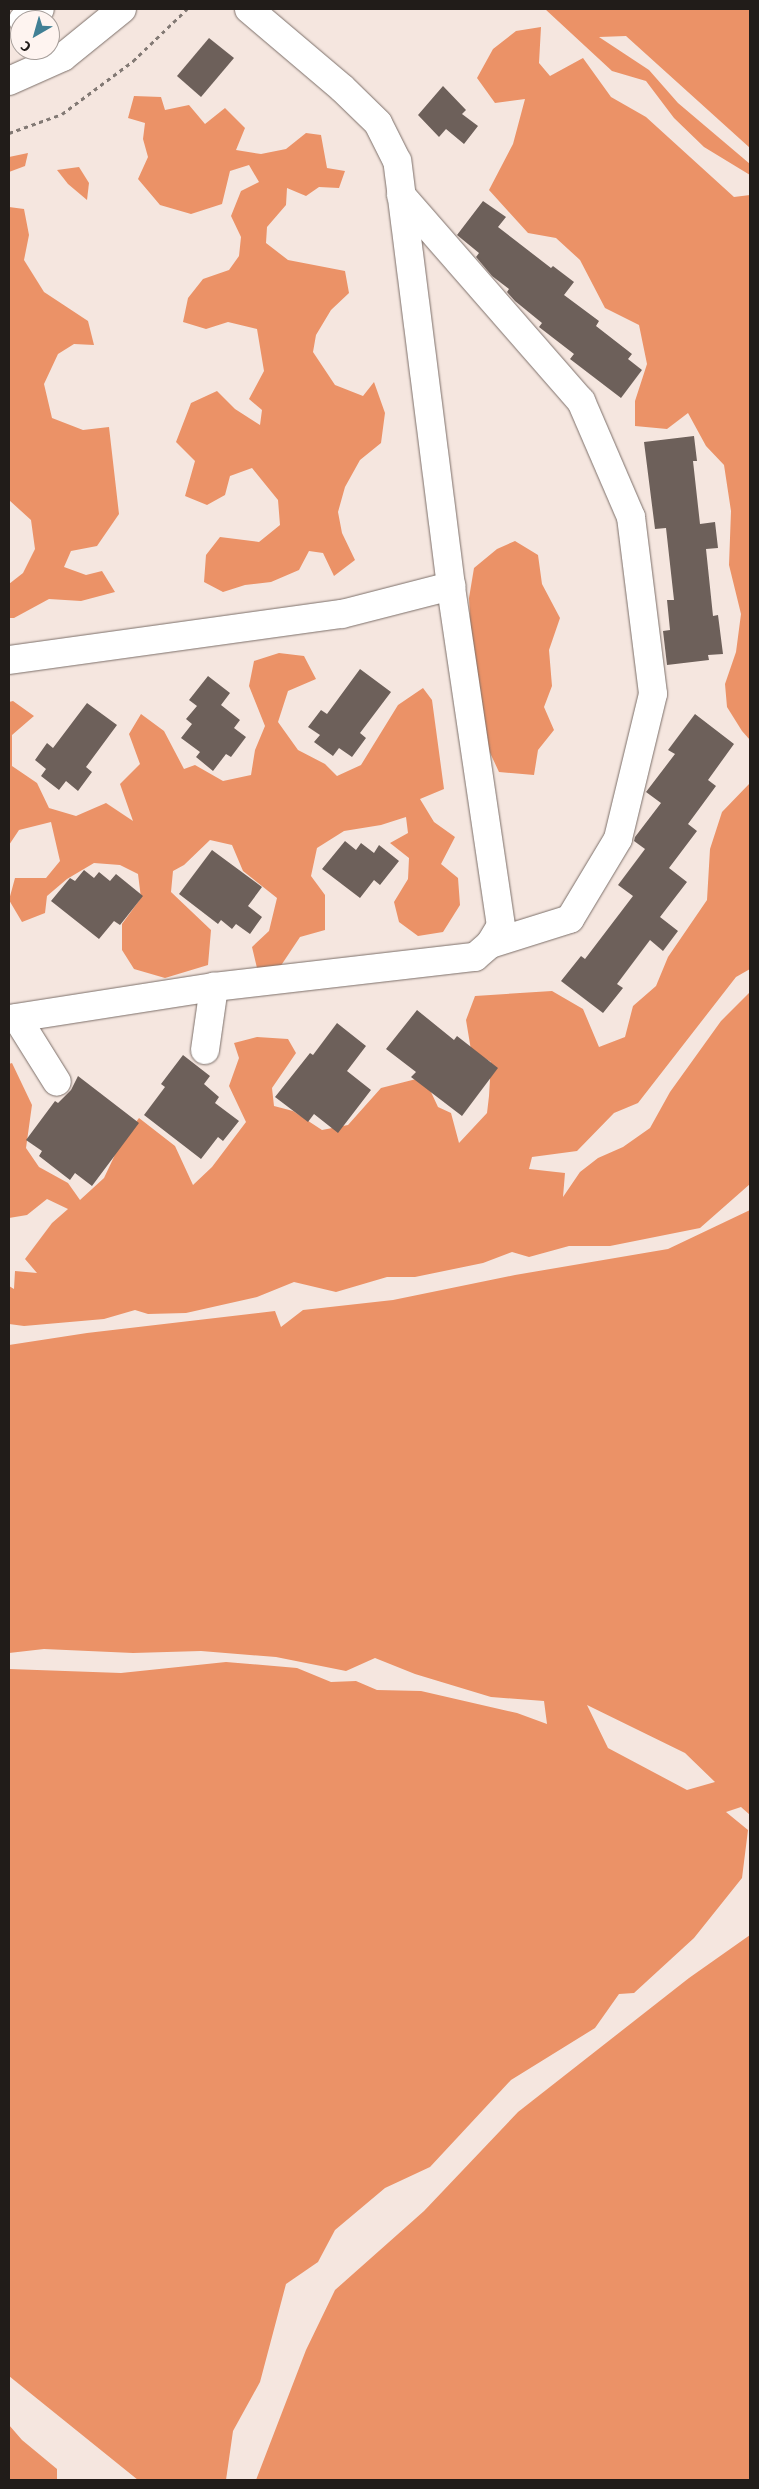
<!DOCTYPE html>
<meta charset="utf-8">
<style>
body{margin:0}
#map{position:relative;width:759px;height:2489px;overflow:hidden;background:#f5e6df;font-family:"Fira Sans",sans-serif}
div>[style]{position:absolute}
.forest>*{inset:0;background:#eb9267}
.building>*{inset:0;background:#6d605a}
.path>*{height:3px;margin-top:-1.5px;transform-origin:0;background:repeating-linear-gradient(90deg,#827974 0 4px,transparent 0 8px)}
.roads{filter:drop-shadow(0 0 1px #7c6f69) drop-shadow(0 0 1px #7c6f69)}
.minor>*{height:28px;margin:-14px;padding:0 14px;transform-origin:14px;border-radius:14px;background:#fff}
span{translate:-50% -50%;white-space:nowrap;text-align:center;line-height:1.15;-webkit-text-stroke:5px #fef4f0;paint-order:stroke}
.frame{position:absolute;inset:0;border:10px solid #211c19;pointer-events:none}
.north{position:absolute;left:10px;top:10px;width:50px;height:50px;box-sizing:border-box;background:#fef4f0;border:1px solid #a69e9a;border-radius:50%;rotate:218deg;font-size:14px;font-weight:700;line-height:20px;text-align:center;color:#211c19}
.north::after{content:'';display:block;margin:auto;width:18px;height:22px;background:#418095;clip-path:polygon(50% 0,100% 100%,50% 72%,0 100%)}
</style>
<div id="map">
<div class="forest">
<i style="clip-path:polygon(545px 9px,748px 9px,750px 11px,750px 148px,626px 36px,599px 37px,649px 70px,678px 103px,750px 164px,750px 175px,704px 147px,674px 118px,646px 81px,612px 71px)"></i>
<i style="clip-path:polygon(541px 27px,539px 63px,550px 76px,583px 58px,611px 97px,646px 117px,734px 197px,750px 195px,750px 740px,742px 731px,727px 707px,725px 684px,736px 652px,741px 614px,729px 565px,731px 511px,724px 465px,706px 446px,688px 413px,667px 429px,635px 426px,635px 401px,647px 364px,639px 325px,605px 308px,580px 260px,556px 238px,528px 233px,489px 190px,513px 144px,525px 99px,495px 103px,477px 78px,493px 49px,516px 31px)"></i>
<i style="clip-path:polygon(134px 96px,161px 97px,165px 110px,189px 105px,205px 124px,225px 108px,245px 128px,236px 150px,261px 154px,286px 149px,306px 133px,321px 135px,327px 168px,345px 171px,339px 188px,319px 187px,306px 196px,287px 188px,286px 205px,267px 227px,266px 243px,288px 260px,345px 271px,349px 293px,331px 310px,316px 335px,313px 352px,335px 385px,363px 396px,374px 382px,385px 413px,381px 443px,360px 460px,345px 487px,338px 512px,342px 533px,355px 560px,334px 576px,323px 553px,309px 551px,299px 570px,271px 582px,245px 585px,223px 592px,204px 582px,206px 555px,220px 537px,259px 542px,280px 525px,278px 500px,252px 468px,230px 476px,225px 495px,207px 505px,185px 496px,195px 461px,176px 442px,191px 403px,217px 391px,235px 409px,260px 425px,262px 410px,249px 399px,264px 371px,257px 329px,228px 322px,206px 329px,183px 322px,188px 298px,203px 279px,229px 270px,239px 256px,241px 237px,231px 216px,241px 191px,259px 182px,249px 165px,230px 171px,222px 204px,191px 214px,160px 205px,138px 179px,148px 157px,143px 139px,145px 123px,128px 118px)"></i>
<i style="clip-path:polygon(28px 153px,25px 166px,9px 172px,9px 157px)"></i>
<i style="clip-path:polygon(79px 167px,89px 183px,87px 200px,68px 184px,57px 170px)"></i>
<i style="clip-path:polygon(9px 207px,24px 209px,29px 235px,24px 260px,44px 292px,88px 321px,94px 345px,74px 344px,58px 354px,44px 384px,52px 418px,83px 430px,109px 427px,119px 514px,97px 546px,71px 551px,64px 567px,86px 575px,102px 571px,115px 592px,81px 601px,49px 599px,14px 618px,9px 618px,9px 584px,23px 573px,35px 549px,31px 520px,9px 500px)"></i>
<i style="clip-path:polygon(515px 541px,538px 555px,542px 584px,560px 618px,549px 650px,552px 686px,544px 707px,554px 730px,538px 750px,534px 775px,499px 772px,485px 742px,472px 657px,469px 598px,474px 568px,497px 549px)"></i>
<i style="clip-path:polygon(279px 653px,304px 656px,316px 679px,288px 691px,278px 722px,298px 750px,325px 764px,337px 776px,361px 765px,398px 705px,423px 688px,432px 700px,444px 789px,420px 799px,434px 822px,455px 837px,441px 864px,458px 878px,460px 905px,443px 932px,418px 936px,399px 922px,394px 902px,408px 879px,409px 858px,390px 843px,408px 833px,406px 817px,381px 825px,344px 831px,317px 848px,311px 876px,325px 895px,325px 930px,300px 937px,280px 967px,257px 968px,252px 947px,269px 931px,277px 898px,243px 871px,232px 845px,210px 840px,184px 865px,173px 871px,171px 892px,211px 930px,208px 965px,165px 978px,134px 969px,122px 950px,122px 924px,141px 898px,138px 874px,120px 865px,94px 863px,67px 879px,47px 896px,45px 913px,22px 922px,9px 900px,15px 878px,46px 878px,60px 861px,51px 822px,19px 830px,9px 845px,9px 702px,13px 701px,34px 716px,12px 735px,12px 766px,37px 783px,49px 808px,76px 816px,106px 803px,133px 821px,120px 784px,140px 764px,129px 734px,141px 714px,164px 731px,184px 769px,195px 765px,223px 781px,251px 775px,255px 750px,265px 726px,249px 686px,254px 661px)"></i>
<i style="clip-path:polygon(750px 783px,750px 969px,736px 977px,638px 1103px,614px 1113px,577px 1151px,532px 1157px,529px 1169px,565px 1173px,563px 1197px,580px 1172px,598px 1158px,623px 1147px,650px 1128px,670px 1092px,721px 1021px,750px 992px,750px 1184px,700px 1228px,610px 1246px,569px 1246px,529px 1257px,512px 1252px,483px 1263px,415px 1277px,387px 1277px,336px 1292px,294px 1282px,257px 1297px,186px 1313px,148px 1314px,135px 1310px,104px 1319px,24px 1326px,9px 1324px,9px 1286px,14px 1289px,15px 1271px,37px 1273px,25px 1259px,52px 1223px,68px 1209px,47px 1199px,27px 1215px,9px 1218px,9px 1064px,12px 1063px,32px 1105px,26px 1148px,39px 1167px,68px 1183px,80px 1200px,104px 1178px,121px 1142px,139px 1118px,175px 1146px,193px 1185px,212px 1167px,246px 1122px,229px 1086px,239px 1058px,234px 1043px,257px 1037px,288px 1039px,296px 1053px,272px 1088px,274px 1106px,293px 1111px,322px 1130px,348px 1125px,381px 1088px,424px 1077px,438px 1107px,451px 1113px,459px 1143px,487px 1113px,489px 1096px,491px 1062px,471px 1050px,466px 1020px,475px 996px,552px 991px,583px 1009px,599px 1047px,625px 1037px,633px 1006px,656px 986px,668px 957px,707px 900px,710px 849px,722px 812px)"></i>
<i style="clip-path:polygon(evenodd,750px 1210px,750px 1815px,741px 1807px,726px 1812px,748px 1830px,742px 1878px,694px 1938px,634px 1993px,619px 1994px,595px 2028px,511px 2080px,430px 2167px,385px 2188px,335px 2230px,318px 2262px,286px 2284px,260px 2382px,233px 2431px,226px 2480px,138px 2480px,9px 2376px,9px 1669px,121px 1673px,226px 1662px,297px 1668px,331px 1682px,356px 1681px,377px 1690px,421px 1691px,517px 1713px,547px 1724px,544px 1701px,491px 1697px,415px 1674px,375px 1658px,346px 1671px,276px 1657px,201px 1651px,133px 1653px,44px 1649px,9px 1653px,9px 1345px,87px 1333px,275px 1311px,281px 1327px,303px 1310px,393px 1300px,515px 1275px,668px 1249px,750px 1210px,587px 1705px,685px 1753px,715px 1782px,687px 1790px,608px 1748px,587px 1705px)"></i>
<i style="clip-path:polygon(750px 1935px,750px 2480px,256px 2480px,306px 2350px,335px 2290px,424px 2211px,518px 2112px,689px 1978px)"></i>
<i style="clip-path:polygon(9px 2425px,22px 2440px,57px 2469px,57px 2480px,9px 2480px)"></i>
</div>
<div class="building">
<i style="clip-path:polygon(209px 38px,234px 58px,201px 97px,177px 76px)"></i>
<i style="clip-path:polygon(443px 86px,466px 110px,462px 114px,478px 126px,464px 144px,446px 129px,439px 137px,418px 115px)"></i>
<i style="clip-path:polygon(483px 201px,506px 217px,498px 227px,551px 268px,553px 266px,574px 282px,564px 295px,599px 321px,596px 326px,632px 354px,628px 359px,642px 370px,621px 398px,570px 359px,574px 354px,539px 327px,542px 323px,515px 301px,507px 292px,509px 289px,492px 276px,476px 257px,479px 253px,457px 235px)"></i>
<i style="clip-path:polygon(694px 436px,697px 461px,693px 461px,700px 524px,715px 522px,718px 548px,706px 549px,713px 616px,718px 615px,723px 654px,708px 655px,709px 660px,667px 665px,663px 631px,670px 630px,667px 600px,674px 600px,666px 528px,655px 529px,644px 442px)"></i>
<i style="clip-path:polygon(360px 669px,391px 692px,360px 733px,366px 738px,352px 757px,339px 748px,333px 756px,314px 742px,320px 735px,308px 727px,321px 710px,327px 714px)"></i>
<i style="clip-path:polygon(208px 676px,230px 693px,221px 705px,240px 720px,234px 728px,246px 737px,231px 757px,226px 754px,213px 771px,196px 757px,200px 752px,181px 738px,192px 724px,186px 719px,197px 706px,189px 700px)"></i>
<i style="clip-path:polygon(87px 703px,117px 725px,86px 767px,92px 772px,78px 791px,66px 781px,59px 790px,41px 776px,46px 769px,35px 760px,47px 743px,53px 748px)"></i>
<i style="clip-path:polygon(695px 714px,734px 744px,708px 780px,716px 786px,688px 824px,697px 831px,669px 868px,687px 882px,660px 917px,678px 931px,663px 951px,650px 940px,617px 984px,623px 988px,603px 1013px,561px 981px,581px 956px,585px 959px,633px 896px,618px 885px,645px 849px,634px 841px,635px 837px,661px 803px,646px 792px,675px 754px,668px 750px)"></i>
<i style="clip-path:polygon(345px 841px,356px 850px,361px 843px,374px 853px,379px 845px,399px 861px,380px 885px,374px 880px,360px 898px,322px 869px)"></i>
<i style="clip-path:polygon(212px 850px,262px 887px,248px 906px,262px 917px,250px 934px,236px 924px,232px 929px,221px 920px,218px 924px,179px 894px)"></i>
<i style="clip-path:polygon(84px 870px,94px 878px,99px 872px,110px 881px,116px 874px,143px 896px,120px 925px,114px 921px,99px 939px,51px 901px,70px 878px,75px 881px)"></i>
<i style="clip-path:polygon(417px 1010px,454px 1040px,457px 1036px,498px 1068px,462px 1116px,411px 1077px,416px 1072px,386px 1049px)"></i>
<i style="clip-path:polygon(337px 1023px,366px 1046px,347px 1071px,371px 1090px,338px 1133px,314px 1114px,308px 1122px,275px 1097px,310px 1053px,313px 1055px)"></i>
<i style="clip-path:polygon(183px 1055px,210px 1076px,204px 1084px,219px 1097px,215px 1103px,239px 1121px,223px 1141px,218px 1137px,201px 1159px,144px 1115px,165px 1087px,161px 1084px)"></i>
<i style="clip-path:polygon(78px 1076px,139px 1123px,92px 1186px,75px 1173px,70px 1180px,39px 1156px,42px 1151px,26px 1140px,55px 1101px,58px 1103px,71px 1090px)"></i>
</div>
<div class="path">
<i style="left:9px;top:133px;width:56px;rotate:-19.7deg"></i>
<i style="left:62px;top:114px;width:89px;rotate:-36.7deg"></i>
<i style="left:133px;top:61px;width:75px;rotate:-43.9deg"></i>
</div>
<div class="roads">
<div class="minor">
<i style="left:23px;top:20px;width:20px;rotate:-33deg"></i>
<i style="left:9px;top:81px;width:59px;rotate:-24deg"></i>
<i style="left:63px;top:57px;width:76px;rotate:-39.1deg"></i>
<i style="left:401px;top:195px;width:274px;rotate:48.9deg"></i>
<i style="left:581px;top:401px;width:126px;rotate:66.7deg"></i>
<i style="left:631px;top:517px;width:178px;rotate:82.9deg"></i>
<i style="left:653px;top:694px;width:149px;rotate:103.6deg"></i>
<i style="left:618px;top:839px;width:93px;rotate:121deg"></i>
<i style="left:570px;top:919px;width:84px;rotate:162.6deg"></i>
<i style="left:9px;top:660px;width:336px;rotate:-7.9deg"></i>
<i style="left:342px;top:614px;width:113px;rotate:-14.4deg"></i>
<i style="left:17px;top:1018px;width:75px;rotate:58deg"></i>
<i style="left:9px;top:1019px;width:207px;rotate:-8.9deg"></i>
<i style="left:214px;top:987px;width:263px;rotate:-6.6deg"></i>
<i style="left:475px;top:957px;width:20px;rotate:-41deg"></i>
<i style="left:490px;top:944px;width:21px;rotate:-59deg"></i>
<i style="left:501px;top:926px;width:344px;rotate:-98.4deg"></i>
<i style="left:451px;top:586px;width:428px;rotate:-97.2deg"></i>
<i style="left:397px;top:161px;width:42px;rotate:-116.6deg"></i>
<i style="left:378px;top:123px;width:50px;rotate:-135.8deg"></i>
<i style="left:342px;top:88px;width:122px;rotate:-139.7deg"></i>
<i style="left:205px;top:1050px;width:64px;rotate:-81.9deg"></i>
</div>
</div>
<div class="frame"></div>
<div class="north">С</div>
</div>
